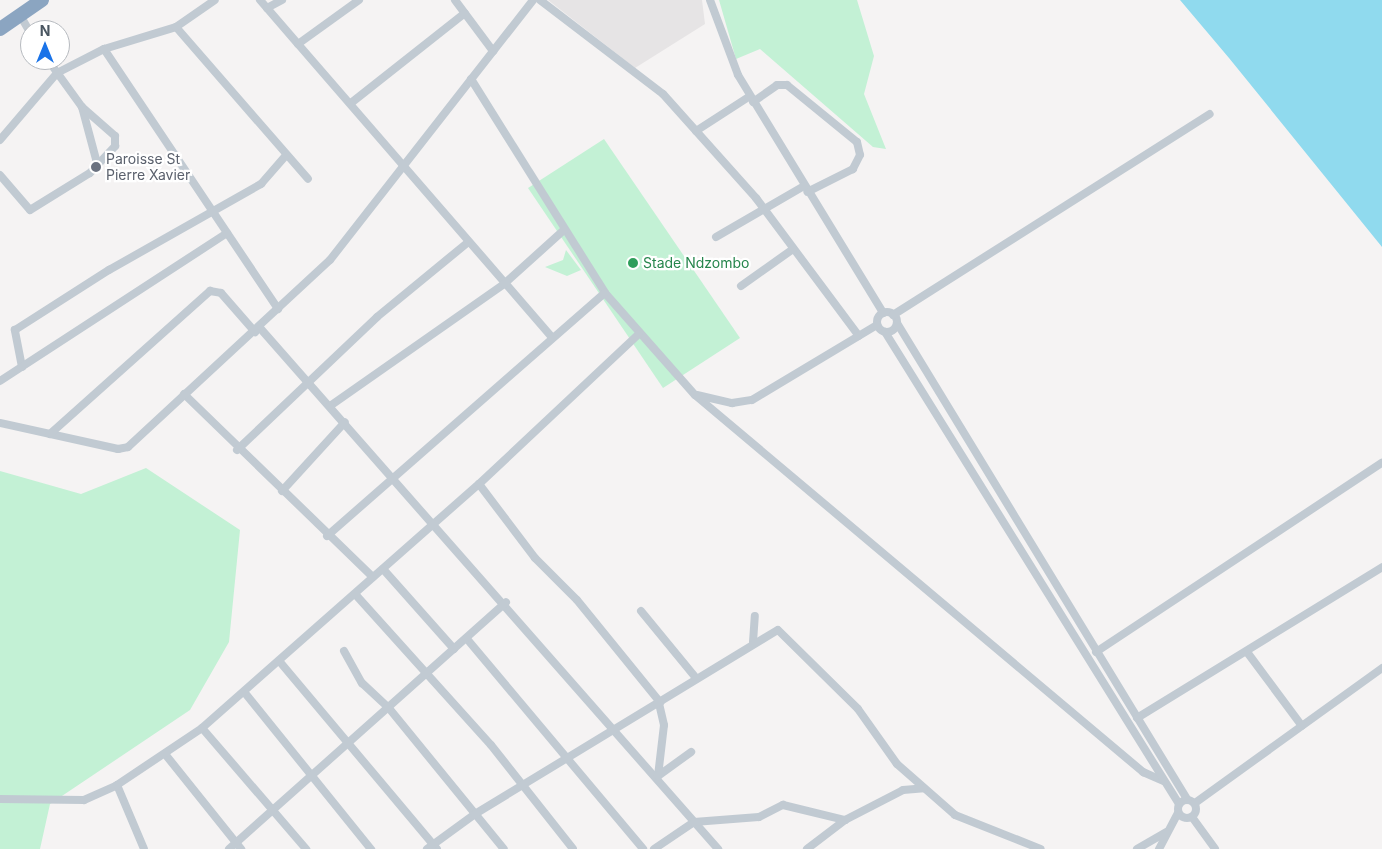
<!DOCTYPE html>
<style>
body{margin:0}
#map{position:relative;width:1382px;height:849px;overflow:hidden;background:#f5f3f3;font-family:Inter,sans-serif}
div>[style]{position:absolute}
.education>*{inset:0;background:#e6e4e5}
.green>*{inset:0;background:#c3f1d5}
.water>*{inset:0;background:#90daee}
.street>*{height:8px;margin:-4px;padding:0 4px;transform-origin:4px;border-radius:4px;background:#c1cad2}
.street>.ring{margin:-4px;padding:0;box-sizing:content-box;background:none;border:8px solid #c1cad2;border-radius:50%}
.highway>*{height:14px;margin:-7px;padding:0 7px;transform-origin:7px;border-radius:7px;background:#8ba5c1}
.dots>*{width:14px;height:14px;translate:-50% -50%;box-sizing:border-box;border:2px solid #fff;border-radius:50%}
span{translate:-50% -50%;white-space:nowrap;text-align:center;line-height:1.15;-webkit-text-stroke:4.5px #fff;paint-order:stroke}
.worship-label{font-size:14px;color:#5b616d}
.left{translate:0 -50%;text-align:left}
.leisure-label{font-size:14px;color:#27864d}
.north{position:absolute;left:20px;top:20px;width:50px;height:50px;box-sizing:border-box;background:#fff;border:1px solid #b7bbc0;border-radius:50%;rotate:0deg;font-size:14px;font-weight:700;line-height:20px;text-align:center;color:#4a5661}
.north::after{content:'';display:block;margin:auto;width:18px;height:22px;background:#1a73e8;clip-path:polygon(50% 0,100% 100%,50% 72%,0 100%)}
</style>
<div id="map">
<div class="education">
<i style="clip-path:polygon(548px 0,702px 0,705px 24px,635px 68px)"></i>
</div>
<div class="green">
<i style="clip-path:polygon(719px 0,857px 0,874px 56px,864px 94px,886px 149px,873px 147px,760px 49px,736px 59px)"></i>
<i style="clip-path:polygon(604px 139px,740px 338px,663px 388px,528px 188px)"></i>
<i style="clip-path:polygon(566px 250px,581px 270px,567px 276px,545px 267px,563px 260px)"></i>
<i style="clip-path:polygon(146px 468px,240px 530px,229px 642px,190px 710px,50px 804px,40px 849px,0 849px,0 471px,81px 494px)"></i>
</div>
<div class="water">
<i style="clip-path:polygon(1180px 0,1382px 0,1382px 247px,1229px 58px)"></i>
</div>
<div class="street">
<i style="left:260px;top:0;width:58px;rotate:49.2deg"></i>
<i style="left:359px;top:0;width:75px;rotate:144.2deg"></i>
<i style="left:298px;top:44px;width:386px;rotate:49.1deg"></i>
<i style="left:455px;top:0;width:64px;rotate:53.3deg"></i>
<i style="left:540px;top:0;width:155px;rotate:37.4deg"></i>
<i style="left:663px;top:94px;width:140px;rotate:48.2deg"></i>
<i style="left:756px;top:198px;width:172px;rotate:53.3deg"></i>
<i style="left:710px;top:0;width:80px;rotate:69.5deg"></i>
<i style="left:738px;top:75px;width:279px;rotate:58.6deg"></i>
<i style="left:267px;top:8px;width:17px;rotate:-28deg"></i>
<i style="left:20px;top:15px;width:20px;rotate:60deg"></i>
<i style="left:176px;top:27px;width:201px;rotate:49deg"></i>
<i style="left:104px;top:49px;width:313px;rotate:56.2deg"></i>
<i style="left:471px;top:79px;width:252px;rotate:57.9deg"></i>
<i style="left:605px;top:293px;width:136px;rotate:48.6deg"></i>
<i style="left:695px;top:395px;width:586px;rotate:40.08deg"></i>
<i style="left:1143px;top:772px;width:22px;rotate:24deg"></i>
<i style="left:753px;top:102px;width:29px;rotate:-35deg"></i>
<i style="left:777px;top:85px;width:10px"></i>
<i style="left:787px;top:85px;width:90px;rotate:39.2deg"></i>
<i style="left:857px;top:142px;width:13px;rotate:77deg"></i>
<i style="left:860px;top:155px;width:16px;rotate:117deg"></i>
<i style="left:853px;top:169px;width:51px;rotate:153.4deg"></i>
<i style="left:351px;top:103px;width:145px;rotate:-38.3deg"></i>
<i style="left:82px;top:107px;width:58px;rotate:75deg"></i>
<i style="left:696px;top:131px;width:64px;rotate:-32.9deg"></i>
<i style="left:0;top:140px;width:88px;rotate:-49.6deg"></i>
<i style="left:57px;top:73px;width:53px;rotate:-27.1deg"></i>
<i style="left:104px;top:49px;width:75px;rotate:-17deg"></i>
<i style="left:176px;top:27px;width:47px;rotate:-34.7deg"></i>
<i style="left:0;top:175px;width:46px;rotate:49.4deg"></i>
<i style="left:30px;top:210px;width:70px;rotate:-31.7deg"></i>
<i style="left:90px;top:173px;width:37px;rotate:-47deg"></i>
<i style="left:115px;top:146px;width:10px;rotate:-90deg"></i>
<i style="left:115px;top:136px;width:44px;rotate:-138.7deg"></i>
<i style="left:82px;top:107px;width:58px;rotate:-125.9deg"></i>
<i style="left:716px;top:237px;width:102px;rotate:-30.1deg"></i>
<i style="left:741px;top:286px;width:64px;rotate:-35.4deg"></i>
<i class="ring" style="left:877px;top:312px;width:12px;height:12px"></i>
<i style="left:893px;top:315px;width:375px;rotate:-32.4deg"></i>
<i style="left:897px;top:323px;width:557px;rotate:58.65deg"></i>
<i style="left:260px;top:328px;width:694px;rotate:48.68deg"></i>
<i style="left:885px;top:332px;width:556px;rotate:58.08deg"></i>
<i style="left:22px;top:367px;width:38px;rotate:-101deg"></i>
<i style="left:15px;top:330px;width:112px;rotate:-32.6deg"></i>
<i style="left:109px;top:270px;width:175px;rotate:-29.5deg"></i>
<i style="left:261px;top:184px;width:38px;rotate:-49deg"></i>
<i style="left:0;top:381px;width:271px;rotate:-33.1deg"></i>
<i style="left:184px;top:394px;width:263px;rotate:44.1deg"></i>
<i style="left:697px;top:395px;width:36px;rotate:13deg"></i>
<i style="left:732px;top:403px;width:20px;rotate:-9deg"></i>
<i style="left:752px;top:400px;width:146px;rotate:-31deg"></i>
<i style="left:330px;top:406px;width:213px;rotate:-35deg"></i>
<i style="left:504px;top:284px;width:81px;rotate:-42deg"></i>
<i style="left:0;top:423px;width:121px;rotate:12.4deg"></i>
<i style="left:118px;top:449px;width:10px;rotate:-11deg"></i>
<i style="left:128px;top:447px;width:275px;rotate:-42.8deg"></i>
<i style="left:330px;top:260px;width:330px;rotate:-52deg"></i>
<i style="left:50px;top:434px;width:215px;rotate:-41.8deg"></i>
<i style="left:210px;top:291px;width:11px;rotate:10deg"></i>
<i style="left:221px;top:293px;width:52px;rotate:48.9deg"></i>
<i style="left:237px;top:450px;width:193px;rotate:-43.5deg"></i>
<i style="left:377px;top:317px;width:117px;rotate:-39.4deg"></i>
<i style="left:479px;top:484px;width:93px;rotate:52.9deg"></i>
<i style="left:535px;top:558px;width:59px;rotate:45deg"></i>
<i style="left:577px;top:600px;width:132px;rotate:50.9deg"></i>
<i style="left:282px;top:491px;width:93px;rotate:-47.6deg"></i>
<i style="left:327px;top:536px;width:369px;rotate:-41.2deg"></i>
<i style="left:383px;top:569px;width:107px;rotate:48.4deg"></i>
<i style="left:355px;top:594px;width:203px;rotate:48deg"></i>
<i style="left:491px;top:745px;width:132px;rotate:51.7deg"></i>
<i style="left:641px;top:611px;width:87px;rotate:50.6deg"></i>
<i style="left:467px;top:639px;width:274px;rotate:50deg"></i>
<i style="left:753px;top:642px;width:26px;rotate:-86deg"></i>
<i style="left:344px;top:651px;width:37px;rotate:61deg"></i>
<i style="left:362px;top:683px;width:35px;rotate:43deg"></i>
<i style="left:388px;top:707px;width:183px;rotate:50.8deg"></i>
<i style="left:1096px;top:652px;width:343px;rotate:-33.5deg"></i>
<i style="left:1247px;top:652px;width:92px;rotate:53.4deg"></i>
<i style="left:280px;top:662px;width:244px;rotate:50deg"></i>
<i style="left:245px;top:693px;width:201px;rotate:51.1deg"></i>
<i style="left:1137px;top:718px;width:288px;rotate:-31.6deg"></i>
<i style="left:202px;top:728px;width:160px;rotate:49.3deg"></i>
<i style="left:165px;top:754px;width:122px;rotate:51.3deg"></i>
<i style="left:658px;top:776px;width:51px;rotate:-83.3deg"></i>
<i style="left:664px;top:725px;width:23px;rotate:-103deg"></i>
<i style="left:658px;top:776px;width:41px;rotate:-36deg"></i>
<i style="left:117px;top:785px;width:69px;rotate:67.1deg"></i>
<i style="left:0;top:799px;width:84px;rotate:0.7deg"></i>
<i style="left:84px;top:800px;width:36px;rotate:-24deg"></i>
<i style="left:117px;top:785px;width:102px;rotate:-33.8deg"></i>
<i style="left:202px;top:728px;width:369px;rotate:-41.4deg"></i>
<i style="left:479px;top:484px;width:219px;rotate:-43.2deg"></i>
<i class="ring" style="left:1178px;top:800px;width:10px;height:10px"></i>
<i style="left:1195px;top:803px;width:231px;rotate:-35.8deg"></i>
<i style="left:1192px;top:817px;width:39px;rotate:54deg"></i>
<i style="left:229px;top:849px;width:371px;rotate:-41.7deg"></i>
<i style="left:427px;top:849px;width:59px;rotate:-36.1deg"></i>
<i style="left:475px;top:814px;width:354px;rotate:-31.3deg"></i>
<i style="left:778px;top:630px;width:112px;rotate:44.6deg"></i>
<i style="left:858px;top:709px;width:67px;rotate:54.7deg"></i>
<i style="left:897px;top:764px;width:77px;rotate:41.3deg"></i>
<i style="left:955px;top:815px;width:92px;rotate:21.6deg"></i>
<i style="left:654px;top:849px;width:48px;rotate:-34deg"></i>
<i style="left:694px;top:822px;width:65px;rotate:-4.4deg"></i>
<i style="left:759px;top:817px;width:27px;rotate:-27deg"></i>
<i style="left:783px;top:805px;width:64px;rotate:13.6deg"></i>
<i style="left:807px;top:849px;width:48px;rotate:-37.3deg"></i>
<i style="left:845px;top:820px;width:65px;rotate:-27.3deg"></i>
<i style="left:903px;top:790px;width:21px;rotate:-5deg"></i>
<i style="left:1137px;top:849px;width:34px;rotate:-30deg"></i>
<i style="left:1159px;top:849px;width:41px;rotate:-62.2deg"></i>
</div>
<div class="highway">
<i style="left:0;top:29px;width:51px;rotate:-34.6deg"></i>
</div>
<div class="dots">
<i style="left:96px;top:167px;background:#6b7280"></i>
<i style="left:633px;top:263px;background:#2e9e5b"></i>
</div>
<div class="worship-label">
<span class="left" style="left:106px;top:167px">Paroisse St<br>Pierre Xavier</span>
</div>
<div class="leisure-label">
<span class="left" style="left:643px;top:263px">Stade Ndzombo</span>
</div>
<div class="north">N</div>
</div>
